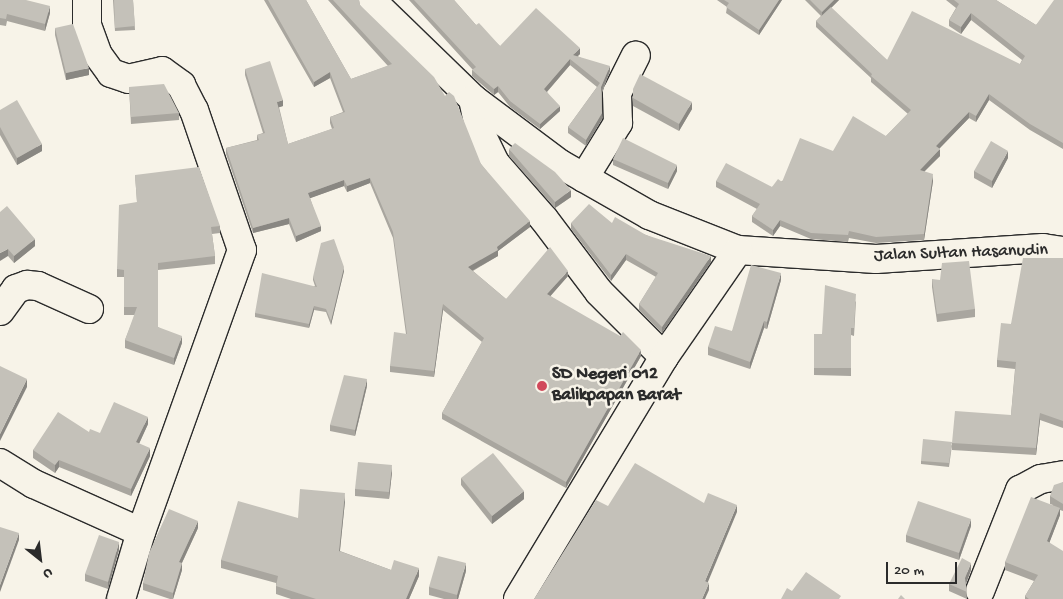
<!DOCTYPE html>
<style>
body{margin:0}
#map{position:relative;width:1063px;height:599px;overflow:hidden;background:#f7f3e8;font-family:"Gochi Hand",sans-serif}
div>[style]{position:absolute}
.roads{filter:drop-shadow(1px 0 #2b2b2b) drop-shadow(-1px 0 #2b2b2b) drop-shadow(0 1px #2b2b2b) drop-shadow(0 -1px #2b2b2b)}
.minor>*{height:28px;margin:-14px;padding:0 14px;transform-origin:14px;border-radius:14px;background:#f7f3e8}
.wall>*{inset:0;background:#a9a69f}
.shaded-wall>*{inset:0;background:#898782}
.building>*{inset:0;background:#c4c1b9}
.dots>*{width:14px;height:14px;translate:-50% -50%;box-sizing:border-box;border:2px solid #f7f3e8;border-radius:50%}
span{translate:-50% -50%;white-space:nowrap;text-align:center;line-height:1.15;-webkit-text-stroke:5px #f7f3e8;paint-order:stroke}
.street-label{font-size:18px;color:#2b2b2b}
.poi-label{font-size:18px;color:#2b2b2b;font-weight:700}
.left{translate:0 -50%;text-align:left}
.north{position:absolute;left:15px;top:534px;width:50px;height:50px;-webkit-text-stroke:4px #f7f3e8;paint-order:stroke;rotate:151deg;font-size:14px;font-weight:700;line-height:20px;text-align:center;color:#2b2b2b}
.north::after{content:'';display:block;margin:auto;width:18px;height:22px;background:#2b2b2b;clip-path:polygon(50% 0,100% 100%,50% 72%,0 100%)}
.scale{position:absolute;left:886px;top:562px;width:71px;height:22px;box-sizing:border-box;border:2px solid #2b2b2b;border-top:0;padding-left:6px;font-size:15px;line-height:18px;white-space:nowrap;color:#2b2b2b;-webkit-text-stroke:4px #f7f3e8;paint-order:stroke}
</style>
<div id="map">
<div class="roads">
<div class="minor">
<div style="left:87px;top:0;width:25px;rotate:90deg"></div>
<div style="left:87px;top:25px;width:32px;rotate:70deg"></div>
<div style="left:98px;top:55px;width:22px;rotate:54deg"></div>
<div style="left:111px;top:73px;width:18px;rotate:19deg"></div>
<div style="left:128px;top:79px;width:35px;rotate:-13deg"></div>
<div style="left:162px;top:71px;width:24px;rotate:36deg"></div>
<div style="left:181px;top:85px;width:28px;rotate:63deg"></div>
<div style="left:194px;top:110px;width:148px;rotate:71.1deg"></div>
<div style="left:242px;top:250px;width:300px;rotate:109.7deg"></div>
<div style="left:141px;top:532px;width:70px;rotate:106.6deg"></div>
<div style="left:371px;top:0;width:142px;rotate:44.1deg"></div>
<div style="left:473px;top:99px;width:109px;rotate:36.8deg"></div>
<div style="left:560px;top:164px;width:103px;rotate:29.8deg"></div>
<div style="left:649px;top:215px;width:96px;rotate:21.5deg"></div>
<div style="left:738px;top:250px;width:138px;rotate:3.7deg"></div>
<div style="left:876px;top:259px;width:167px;rotate:-3.8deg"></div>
<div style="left:1043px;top:248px;width:20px;rotate:9deg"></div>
<div style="left:473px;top:99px;width:34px;rotate:78deg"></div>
<div style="left:480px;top:132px;width:34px;rotate:64deg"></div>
<div style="left:495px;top:163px;width:74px;rotate:48.8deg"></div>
<div style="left:544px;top:219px;width:91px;rotate:53deg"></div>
<div style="left:599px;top:292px;width:92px;rotate:45deg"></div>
<div style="left:584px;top:178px;width:65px;rotate:-58.3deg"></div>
<div style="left:618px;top:123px;width:30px;rotate:-92deg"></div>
<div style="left:617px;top:93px;width:42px;rotate:-63.4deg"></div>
<div style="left:0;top:311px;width:27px;rotate:-54deg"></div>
<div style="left:16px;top:289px;width:12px;rotate:-20deg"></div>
<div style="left:27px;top:285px;width:11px;rotate:5deg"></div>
<div style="left:38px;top:286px;width:56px;rotate:24.3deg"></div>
<div style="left:0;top:463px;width:40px;rotate:32deg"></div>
<div style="left:34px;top:484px;width:117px;rotate:24.2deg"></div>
<div style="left:980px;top:591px;width:109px;rotate:-68.4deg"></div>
<div style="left:1020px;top:490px;width:24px;rotate:-28deg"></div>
<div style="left:1041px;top:479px;width:22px;rotate:-10deg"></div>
<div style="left:518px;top:599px;width:283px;rotate:-58.9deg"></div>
<div style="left:664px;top:357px;width:130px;rotate:-55.3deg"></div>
</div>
</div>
<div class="wall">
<div style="clip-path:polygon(0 0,50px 13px,45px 31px,7px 21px,6px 26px,0 25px)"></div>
<div style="clip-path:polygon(113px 0,133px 0,135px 30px,115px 31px)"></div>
<div style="clip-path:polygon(264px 0,306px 0,351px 79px,388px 66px,328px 0,359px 0,360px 5px,481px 164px,530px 227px,498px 251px,498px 256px,473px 271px,506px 299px,568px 276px,550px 296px,641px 356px,566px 488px,442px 419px,442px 413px,482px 342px,443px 310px,434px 377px,390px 372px,390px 366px,406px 334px,393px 238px,370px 183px,347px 192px,344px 186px,310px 198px,321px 231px,296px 242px,289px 224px,253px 233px,226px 154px,226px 148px,257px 140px,257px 135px,263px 133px,245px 75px,245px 69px,283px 106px,279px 107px,288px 144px,332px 129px,330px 123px,330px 117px,343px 112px,330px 78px,314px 87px)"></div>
<div style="clip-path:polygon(409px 0,454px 0,476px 25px,500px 46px,580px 54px,577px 56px,610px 71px,602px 93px,602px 119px,586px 146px,568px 133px,568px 127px,597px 87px,570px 65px,547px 92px,560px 111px,540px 129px,510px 107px,498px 92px,494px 95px,472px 76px,472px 70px,473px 70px)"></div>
<div style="clip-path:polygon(717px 0,782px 0,759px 35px,726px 13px,727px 7px)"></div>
<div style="clip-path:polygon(805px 0,839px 0,831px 8px,887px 60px,1020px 64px,1022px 60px,971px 20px,961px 34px,949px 26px,949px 20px,956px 8px,946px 0,996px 0,1036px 25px,1063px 0,1063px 149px,1030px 130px,989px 100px,976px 122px,969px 118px,939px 149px,940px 156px,924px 171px,933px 181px,924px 240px,876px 243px,849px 238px,848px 242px,811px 239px,780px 226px,773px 236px,752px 222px,752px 216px,757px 209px,716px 187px,716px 181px,772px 187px,833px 151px,886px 136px,908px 114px,871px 82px,871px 78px,816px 27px,816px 21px,821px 16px)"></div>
<div style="clip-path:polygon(55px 28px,89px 75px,66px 80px,55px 35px)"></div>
<div style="clip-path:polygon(129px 87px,179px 113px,179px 120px,131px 124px)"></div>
<div style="clip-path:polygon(633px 89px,692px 109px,679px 131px,633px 106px)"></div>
<div style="clip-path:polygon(0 110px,42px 151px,17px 165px,0 135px)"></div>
<div style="clip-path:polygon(509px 149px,571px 197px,555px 208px,509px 156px)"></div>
<div style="clip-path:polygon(1008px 158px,992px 188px,974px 178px,974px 171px)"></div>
<div style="clip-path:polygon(613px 159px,677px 171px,668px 189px,613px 165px)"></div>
<div style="clip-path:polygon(135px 175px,220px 226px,220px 233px,212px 234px,215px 256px,215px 264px,158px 270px,158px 327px,182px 343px,174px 365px,125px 348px,125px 340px,135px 315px,124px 315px,124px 277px,117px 277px,117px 269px,137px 202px)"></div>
<div style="clip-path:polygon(0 212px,35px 246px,14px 263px,8px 256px)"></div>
<div style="clip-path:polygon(571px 223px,612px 223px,646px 235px,711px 262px,662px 333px,639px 310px,639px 304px,656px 277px,626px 260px,611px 281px,571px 229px)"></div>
<div style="clip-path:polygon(1063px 258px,1063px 428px,1040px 420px,1036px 455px,952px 450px,952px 443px,1011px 415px,1015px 369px,997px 367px,997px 360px,1011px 324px)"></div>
<div style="clip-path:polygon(344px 271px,331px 325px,326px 312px,314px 310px,309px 328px,255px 317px,255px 313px,315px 286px,313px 280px,313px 277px)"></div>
<div style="clip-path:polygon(932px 279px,975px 309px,975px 317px,937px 322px,932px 287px)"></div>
<div style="clip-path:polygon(781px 280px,767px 329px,764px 328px,750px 369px,708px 355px,708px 347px,732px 331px)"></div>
<div style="clip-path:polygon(856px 301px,854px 336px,851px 335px,851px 376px,814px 375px,814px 334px,822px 334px)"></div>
<div style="clip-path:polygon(367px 386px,355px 436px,330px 431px,330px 425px)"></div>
<div style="clip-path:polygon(148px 424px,139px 444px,150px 456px,131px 496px,59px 467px,55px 473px,33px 458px,33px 450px,100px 433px)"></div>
<div style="clip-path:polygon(952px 445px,949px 467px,921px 464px,921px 461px)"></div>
<div style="clip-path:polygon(392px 472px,389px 499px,355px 496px,355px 489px)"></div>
<div style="clip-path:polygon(461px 478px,524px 499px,492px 524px,461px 485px)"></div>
<div style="clip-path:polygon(1063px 482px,1063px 511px,1060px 510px,1060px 515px,1049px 543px,1063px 599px,1025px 599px,1025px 596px,1034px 581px,1005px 570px,1005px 562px,1053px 505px,1050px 504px,1050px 496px)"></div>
<div style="clip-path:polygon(345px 501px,340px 551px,391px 570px,419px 576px,409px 599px,291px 599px,276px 594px,276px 583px,221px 568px,221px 560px,298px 518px)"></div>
<div style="clip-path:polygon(971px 526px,959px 560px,906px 542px,906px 535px)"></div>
<div style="clip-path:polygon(198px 528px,182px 563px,182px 570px,173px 599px,170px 599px,143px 590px,143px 583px)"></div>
<div style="clip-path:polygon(119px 550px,108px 589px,85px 581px,85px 574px)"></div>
<div style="clip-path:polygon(971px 570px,966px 584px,967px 599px,949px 591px,949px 584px)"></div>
<div style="clip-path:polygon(466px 571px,458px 599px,444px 599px,429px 595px,429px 587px)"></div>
</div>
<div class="shaded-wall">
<div style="clip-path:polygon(779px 0,782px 0,759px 35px,759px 30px)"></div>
<div style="clip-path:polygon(834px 0,839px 0,822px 17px,822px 12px)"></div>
<div style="clip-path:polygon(50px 6px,50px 13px,45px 31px,45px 24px)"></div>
<div style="clip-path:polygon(971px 13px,971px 20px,961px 34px,961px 27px)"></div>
<div style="clip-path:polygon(580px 48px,580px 54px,573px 61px,573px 55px)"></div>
<div style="clip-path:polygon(570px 59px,570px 65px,544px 95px,544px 89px)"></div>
<div style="clip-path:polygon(610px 66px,610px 71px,601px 93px,601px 87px)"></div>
<div style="clip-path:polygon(89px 68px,89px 75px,66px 80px,66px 73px)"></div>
<div style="clip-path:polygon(330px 72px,330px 78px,314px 87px,314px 82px)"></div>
<div style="clip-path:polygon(498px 86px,498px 92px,494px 95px,494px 89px)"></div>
<div style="clip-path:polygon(989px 94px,989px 100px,976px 122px,976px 116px)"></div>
<div style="clip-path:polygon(283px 100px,283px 106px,277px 108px,277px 102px)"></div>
<div style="clip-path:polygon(692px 102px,692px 109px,679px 131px,679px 124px)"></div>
<div style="clip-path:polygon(560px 106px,560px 111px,540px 129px,540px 124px)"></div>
<div style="clip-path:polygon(969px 112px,969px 118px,936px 152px,936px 146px)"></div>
<div style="clip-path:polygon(602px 113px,602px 119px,586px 146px,586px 140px)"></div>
<div style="clip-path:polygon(42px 144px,42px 151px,17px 165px,17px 158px)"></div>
<div style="clip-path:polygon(940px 149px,940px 156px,920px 176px,920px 170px)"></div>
<div style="clip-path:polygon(1008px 151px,1008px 158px,992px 188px,992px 181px)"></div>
<div style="clip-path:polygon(677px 165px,677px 171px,668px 189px,668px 183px)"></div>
<div style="clip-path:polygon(933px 174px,933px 181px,924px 240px,924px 234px)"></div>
<div style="clip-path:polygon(370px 178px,370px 183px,347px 192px,347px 186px)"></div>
<div style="clip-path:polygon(344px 180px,344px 186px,308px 199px,308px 193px)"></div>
<div style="clip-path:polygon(571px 190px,571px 197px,555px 208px,555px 202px)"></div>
<div style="clip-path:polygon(289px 218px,289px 224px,253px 233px,253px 228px)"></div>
<div style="clip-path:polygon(780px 220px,780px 226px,773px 236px,773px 230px)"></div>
<div style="clip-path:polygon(530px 221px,530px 227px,498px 251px,498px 256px,468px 273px,468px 267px)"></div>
<div style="clip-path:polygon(321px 226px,321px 231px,296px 242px,296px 236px)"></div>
<div style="clip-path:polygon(35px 239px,35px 246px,14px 263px,14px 256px)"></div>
<div style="clip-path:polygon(8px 249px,8px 256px,0 261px,0 253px)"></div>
<div style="clip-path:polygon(626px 254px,626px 260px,611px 281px,611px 275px)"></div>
<div style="clip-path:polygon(711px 256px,711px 262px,662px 333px,662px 327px)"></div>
<div style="clip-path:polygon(344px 267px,344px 271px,331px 325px,331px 321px)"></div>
<div style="clip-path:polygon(568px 271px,568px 276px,547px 300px,547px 294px)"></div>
<div style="clip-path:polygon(781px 273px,781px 280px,767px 329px,767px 322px)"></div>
<div style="clip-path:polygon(443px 304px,443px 310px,434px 377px,434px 371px)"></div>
<div style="clip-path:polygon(314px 306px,314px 310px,309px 328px,309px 324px)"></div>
<div style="clip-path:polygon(764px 321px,764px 328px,750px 369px,750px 362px)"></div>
<div style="clip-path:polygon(182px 336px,182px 343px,174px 365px,174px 358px)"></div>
<div style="clip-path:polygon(641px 350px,641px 356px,566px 488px,566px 482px)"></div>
<div style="clip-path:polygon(27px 379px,27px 387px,0 441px,0 434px)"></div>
<div style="clip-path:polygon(367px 379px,367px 386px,355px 436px,355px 430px)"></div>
<div style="clip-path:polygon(1040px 413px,1040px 420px,1036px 455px,1036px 448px)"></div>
<div style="clip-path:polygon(148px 417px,148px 424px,136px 450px,136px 442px)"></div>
<div style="clip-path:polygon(150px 448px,150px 456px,131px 496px,131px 489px)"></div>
<div style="clip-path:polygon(59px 460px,59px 467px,55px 473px,55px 465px)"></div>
<div style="clip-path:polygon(392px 465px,392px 472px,389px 499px,389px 492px)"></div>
<div style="clip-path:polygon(524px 491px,524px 499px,492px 524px,492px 516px)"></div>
<div style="clip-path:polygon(345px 493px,345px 501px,339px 559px,339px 551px)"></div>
<div style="clip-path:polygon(737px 505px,737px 512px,705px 589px,705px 581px)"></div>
<div style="clip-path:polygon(1060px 508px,1060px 515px,1047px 549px,1047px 541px)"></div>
<div style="clip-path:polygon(971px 519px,971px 526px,959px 560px,959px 553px)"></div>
<div style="clip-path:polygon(198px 521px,198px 528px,179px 569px,179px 562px)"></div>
<div style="clip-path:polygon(19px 533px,19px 540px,0 592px,0 585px)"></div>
<div style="clip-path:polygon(119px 542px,119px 550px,108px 589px,108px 582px)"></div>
<div style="clip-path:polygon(182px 563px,182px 570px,173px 599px,173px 593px)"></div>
<div style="clip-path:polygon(466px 563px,466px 571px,458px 599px,457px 599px,457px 595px)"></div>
<div style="clip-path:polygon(971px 563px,971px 570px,965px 586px,965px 578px)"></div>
<div style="clip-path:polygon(419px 568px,419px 576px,409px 599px,406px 599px)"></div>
<div style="clip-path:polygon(709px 583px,709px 590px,705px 599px,702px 599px)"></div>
</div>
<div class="building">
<div style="clip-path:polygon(0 0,26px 0,50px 6px,45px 24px,7px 14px,6px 19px,0 18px)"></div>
<div style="clip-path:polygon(114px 0,133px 0,135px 26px,115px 28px)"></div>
<div style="clip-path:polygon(268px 0,306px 0,351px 79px,392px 64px,333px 0,359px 0,360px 5px,434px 77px,445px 96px,449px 92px,454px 96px,481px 164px,530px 221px,497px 247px,498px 250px,468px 267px,506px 299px,550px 247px,568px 271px,547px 294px,620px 336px,623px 332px,641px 350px,566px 482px,442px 413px,484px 338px,443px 304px,434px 371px,390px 366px,394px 332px,407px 334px,393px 232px,370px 178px,347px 186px,344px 180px,308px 193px,321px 226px,296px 236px,289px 218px,253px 228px,226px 148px,259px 140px,257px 135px,265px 133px,245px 69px,270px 61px,283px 100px,277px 102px,288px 144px,334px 128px,330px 117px,345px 112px,330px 72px,314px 82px)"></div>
<div style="clip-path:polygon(414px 0,454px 0,476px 25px,479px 23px,500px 46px,536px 8px,580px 48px,573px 55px,610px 66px,601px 87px,602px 113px,586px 140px,568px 127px,600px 83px,570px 59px,544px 89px,560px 106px,540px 124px,510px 101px,498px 86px,494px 89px,472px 70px,476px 67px)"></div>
<div style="clip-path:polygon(724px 0,779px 0,759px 30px,726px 7px,729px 3px)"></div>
<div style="clip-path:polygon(810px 0,834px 0,822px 12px)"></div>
<div style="clip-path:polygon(954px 0,996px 0,1036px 25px,1054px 0,1063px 0,1063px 143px,1030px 124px,989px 94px,976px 116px,969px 112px,936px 146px,940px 149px,920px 170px,933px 174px,924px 234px,876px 237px,849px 231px,848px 235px,811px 233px,780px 220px,773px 230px,752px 216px,760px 204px,716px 181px,726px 163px,772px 187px,778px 179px,782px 182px,800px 138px,833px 151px,853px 116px,886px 136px,911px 110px,871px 76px,872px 74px,816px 21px,831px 7px,887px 60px,912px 11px,1020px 64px,1025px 56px,971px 13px,961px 27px,949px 20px,959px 4px)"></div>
<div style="clip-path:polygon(73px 24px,89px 68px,66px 73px,55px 28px)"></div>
<div style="clip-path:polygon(640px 74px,692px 102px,679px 124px,633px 98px,633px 89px)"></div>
<div style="clip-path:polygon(164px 84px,179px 113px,131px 117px,129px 87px)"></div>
<div style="clip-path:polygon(17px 100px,42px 144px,17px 158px,0 127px,0 110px)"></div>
<div style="clip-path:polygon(623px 138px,677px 165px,668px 183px,613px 159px)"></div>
<div style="clip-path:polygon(991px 141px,1008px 151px,992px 181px,974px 171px)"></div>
<div style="clip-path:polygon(515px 143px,555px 172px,571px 190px,555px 202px,509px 149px)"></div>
<div style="clip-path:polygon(199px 167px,220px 226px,211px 227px,215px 256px,158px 263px,158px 327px,182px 336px,174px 358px,125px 340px,137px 307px,124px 307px,124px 270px,117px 269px,119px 205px,137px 202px,135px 175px)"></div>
<div style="clip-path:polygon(589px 204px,612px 223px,615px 217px,646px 235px,711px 256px,662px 327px,639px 304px,658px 273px,626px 254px,611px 275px,571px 223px)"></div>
<div style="clip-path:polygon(7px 206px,35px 239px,14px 256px,8px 249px,0 253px,0 212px)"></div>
<div style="clip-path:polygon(334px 239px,344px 267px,331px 321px,326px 309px,314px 306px,309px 324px,255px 313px,262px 273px,317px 287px,313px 277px,321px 243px)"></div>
<div style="clip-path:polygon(1023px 258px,1063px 258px,1063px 421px,1040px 413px,1036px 448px,952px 443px,955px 411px,1011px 415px,1016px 362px,997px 360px,1001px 323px,1011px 324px)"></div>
<div style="clip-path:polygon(969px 261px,975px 309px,937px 314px,932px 279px,940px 280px,942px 263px)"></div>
<div style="clip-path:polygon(751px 265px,781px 273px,767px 322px,764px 321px,750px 362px,708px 347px,715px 326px,732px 331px)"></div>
<div style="clip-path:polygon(825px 285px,856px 294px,854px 328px,851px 328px,851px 368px,814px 368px,814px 334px,822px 334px)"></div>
<div style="clip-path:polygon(0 366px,27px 379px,0 434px)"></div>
<div style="clip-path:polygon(344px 375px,367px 379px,355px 430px,330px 425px)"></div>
<div style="clip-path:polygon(114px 402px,148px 417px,136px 442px,150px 448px,131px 489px,59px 460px,55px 465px,33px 450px,58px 412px,89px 432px,90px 429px,100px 433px)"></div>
<div style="clip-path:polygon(923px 439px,952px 442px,949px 463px,921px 461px)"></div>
<div style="clip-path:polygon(493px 453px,524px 491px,492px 516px,461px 478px)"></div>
<div style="clip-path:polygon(358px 462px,392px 465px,389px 492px,355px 489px)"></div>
<div style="clip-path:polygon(635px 463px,704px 503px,708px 493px,737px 505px,705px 581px,709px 583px,702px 599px,534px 599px,596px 500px,608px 506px)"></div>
<div style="clip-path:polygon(1063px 482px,1063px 504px,1050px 496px,1054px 485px)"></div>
<div style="clip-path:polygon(300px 489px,345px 493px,339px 551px,391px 570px,394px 560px,419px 568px,406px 599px,316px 599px,276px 586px,278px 576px,221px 560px,238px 501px,298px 518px)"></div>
<div style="clip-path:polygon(1031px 497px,1060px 508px,1047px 541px,1063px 551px,1063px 599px,1029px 599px,1025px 596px,1038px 575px,1005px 562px)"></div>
<div style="clip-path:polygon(918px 501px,971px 519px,959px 553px,906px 535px)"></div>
<div style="clip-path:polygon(169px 509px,198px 521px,179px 562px,182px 563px,173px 593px,143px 583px,149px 553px)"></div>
<div style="clip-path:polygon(0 527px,19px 533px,0 585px)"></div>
<div style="clip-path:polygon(99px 535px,119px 542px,108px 582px,85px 574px)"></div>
<div style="clip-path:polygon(438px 556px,466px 563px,457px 595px,429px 587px)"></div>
<div style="clip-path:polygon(962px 558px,971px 563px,965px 578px,967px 592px,949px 584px)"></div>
<div style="clip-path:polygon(806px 572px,841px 596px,839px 599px,781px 599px,787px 588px,792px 591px)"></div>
<div style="clip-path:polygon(901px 595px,905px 599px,898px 599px)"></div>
</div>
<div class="dots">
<div style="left:542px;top:386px;background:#d1495b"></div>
</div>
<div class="street-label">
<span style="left:961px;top:254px;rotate:-2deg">Jalan Sultan Hasanudin</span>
</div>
<div class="poi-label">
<span class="left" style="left:552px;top:386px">SD Negeri 012<br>Balikpapan Barat</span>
</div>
<div class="north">U</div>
<div class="scale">20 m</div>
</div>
